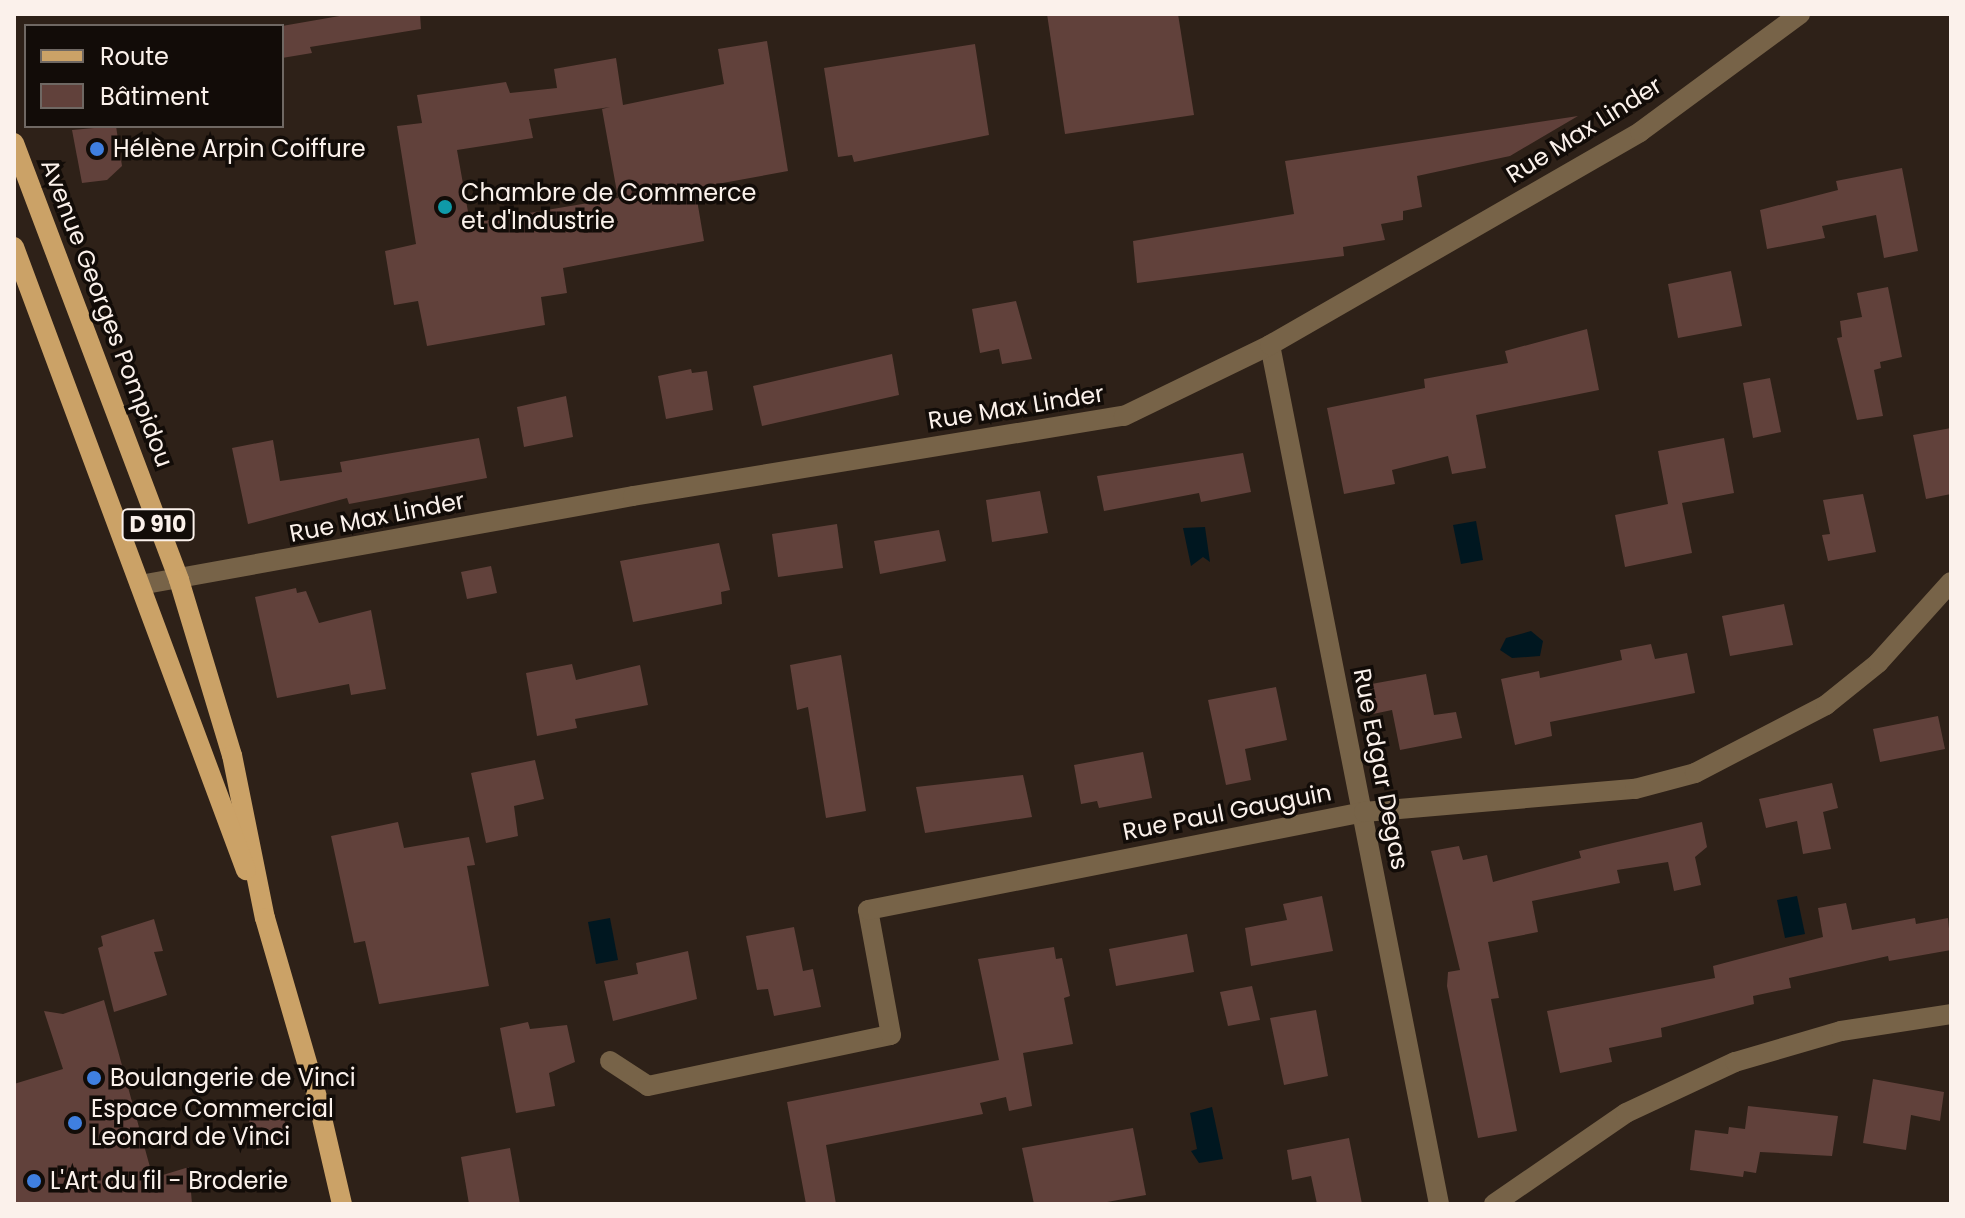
<!DOCTYPE html>
<meta charset="utf-8">
<style>
body{margin:0}
#map{position:relative;width:1965px;height:1218px;overflow:hidden;background:#2e2118;font-family:Poppins,sans-serif}
div>[style]{position:absolute}
.water>*{inset:0;background:#001720}
.building>*{inset:0;background:#61413b}
.minor>*{height:20px;margin:-10px;padding:0 10px;transform-origin:10px;border-radius:10px;background:#776348}
.major>*{height:20px;margin:-10px;padding:0 10px;transform-origin:10px;border-radius:10px;background:#cba267}
.dots>*{width:22px;height:22px;translate:-50% -50%;box-sizing:border-box;border:4px solid #120c08;border-radius:50%}
span{translate:-50% -50%;white-space:nowrap;text-align:center;line-height:1.15;-webkit-text-stroke:7px #120c08;paint-order:stroke}
.shield-label span{padding:2px 6px;background:#120c08;border:2px solid;border-radius:6px;-webkit-text-stroke-width:0}
.shield-label{font-size:22px;color:#fbf1eb;font-weight:700}
.street-label{font-size:24px;color:#fbf1eb}
.poi-label{font-size:24px;color:#fbf1eb}
.left{translate:0 -50%;text-align:left}
.frame{position:absolute;inset:0;border:16px solid #fbf1eb;pointer-events:none}
.legend{position:absolute;left:24px;top:24px;width:260px;height:104px;box-sizing:border-box;background:#120c08;border:2px solid #6f6863;margin:0;padding:10px 14px;list-style:none;font-size:24px;color:#fbf1eb}
.legend li{display:flex;align-items:center;gap:16px;height:40px}
.legend b{width:40px;border:2px solid #6f6863}
</style>
<div id="map">
<div class="water">
<div style="clip-path:polygon(1476px 521px,1483px 560px,1461px 564px,1453px 525px)"></div>
<div style="clip-path:polygon(1205px 527px,1210px 562px,1203px 557px,1191px 566px,1183px 528px)"></div>
<div style="clip-path:polygon(1531px 631px,1543px 641px,1540px 656px,1512px 658px,1500px 650px,1506px 638px)"></div>
<div style="clip-path:polygon(1797px 896px,1805px 934px,1785px 938px,1777px 900px)"></div>
<div style="clip-path:polygon(610px 918px,618px 960px,596px 964px,588px 922px)"></div>
<div style="clip-path:polygon(1212px 1107px,1223px 1159px,1199px 1163px,1191px 1151px,1197px 1149px,1190px 1113px)"></div>
</div>
<div class="building">
<div style="clip-path:polygon(351px 14px,420px 14px,421px 29px,310px 47px,312px 53px,282px 58px,282px 26px)"></div>
<div style="clip-path:polygon(1047px 14px,1178px 14px,1194px 115px,1065px 134px)"></div>
<div style="clip-path:polygon(evenodd,767px 41px,788px 171px,695px 188px,704px 241px,563px 268px,567px 293px,541px 297px,545px 325px,427px 346px,418px 301px,394px 305px,385px 251px,416px 244px,397px 126px,422px 123px,417px 95px,506px 82px,510px 93px,557px 88px,554px 69px,616px 58px,623px 105px,724px 84px,718px 49px,767px 41px,610px 107px,602px 109px,618px 198px,470px 223px,457px 150px,533px 138px,529px 119px,610px 107px)"></div>
<div style="clip-path:polygon(975px 44px,989px 135px,854px 162px,852px 155px,838px 157px,824px 68px)"></div>
<div style="clip-path:polygon(1578px 116px,1510px 156px,1417px 176px,1422px 207px,1403px 211px,1403px 220px,1381px 224px,1385px 240px,1343px 247px,1344px 256px,1137px 283px,1133px 241px,1294px 214px,1285px 161px)"></div>
<div style="clip-path:polygon(116px 126px,122px 166px,107px 180px,82px 183px,72px 130px)"></div>
<div style="clip-path:polygon(1902px 168px,1918px 251px,1884px 258px,1876px 215px,1822px 226px,1825px 238px,1767px 249px,1760px 210px,1838px 190px,1836px 181px)"></div>
<div style="clip-path:polygon(1731px 271px,1742px 326px,1678px 338px,1668px 284px)"></div>
<div style="clip-path:polygon(1888px 287px,1902px 357px,1880px 362px,1881px 368px,1874px 370px,1883px 416px,1857px 420px,1837px 338px,1842px 337px,1840px 321px,1862px 317px,1857px 293px)"></div>
<div style="clip-path:polygon(1016px 301px,1032px 359px,1002px 364px,999px 349px,980px 353px,972px 309px)"></div>
<div style="clip-path:polygon(1587px 329px,1599px 390px,1476px 415px,1486px 468px,1452px 474px,1448px 456px,1392px 470px,1395px 484px,1344px 494px,1327px 408px,1425px 388px,1424px 379px,1508px 363px,1505px 351px)"></div>
<div style="clip-path:polygon(892px 354px,899px 395px,762px 426px,753px 386px)"></div>
<div style="clip-path:polygon(691px 369px,692px 373px,707px 371px,713px 410px,666px 419px,658px 376px)"></div>
<div style="clip-path:polygon(1770px 378px,1781px 432px,1753px 438px,1743px 383px)"></div>
<div style="clip-path:polygon(566px 396px,573px 437px,524px 447px,517px 407px)"></div>
<div style="clip-path:polygon(1951px 428px,1951px 494px,1926px 499px,1913px 435px)"></div>
<div style="clip-path:polygon(479px 438px,487px 478px,349px 504px,347px 498px,248px 524px,232px 448px,273px 440px,280px 481px,342px 472px,340px 462px)"></div>
<div style="clip-path:polygon(1724px 438px,1734px 493px,1682px 503px,1692px 553px,1625px 567px,1615px 515px,1668px 504px,1658px 451px)"></div>
<div style="clip-path:polygon(1243px 453px,1251px 492px,1201px 502px,1199px 493px,1104px 511px,1097px 476px)"></div>
<div style="clip-path:polygon(1040px 491px,1048px 533px,992px 542px,986px 500px)"></div>
<div style="clip-path:polygon(1863px 494px,1876px 552px,1828px 561px,1822px 535px,1830px 534px,1823px 500px)"></div>
<div style="clip-path:polygon(837px 524px,843px 568px,778px 577px,772px 534px)"></div>
<div style="clip-path:polygon(939px 530px,946px 561px,880px 574px,874px 541px)"></div>
<div style="clip-path:polygon(719px 543px,730px 590px,721px 592px,722px 604px,633px 622px,620px 561px)"></div>
<div style="clip-path:polygon(491px 566px,497px 593px,467px 599px,461px 572px)"></div>
<div style="clip-path:polygon(296px 588px,297px 593px,306px 591px,319px 623px,371px 610px,386px 689px,351px 695px,349px 684px,277px 698px,255px 597px)"></div>
<div style="clip-path:polygon(1784px 604px,1793px 645px,1730px 656px,1722px 616px)"></div>
<div style="clip-path:polygon(1651px 644px,1655px 659px,1687px 653px,1695px 693px,1550px 722px,1552px 736px,1515px 745px,1501px 679px,1539px 671px,1540px 678px,1622px 660px,1620px 650px)"></div>
<div style="clip-path:polygon(841px 655px,866px 811px,826px 818px,808px 707px,797px 710px,790px 665px)"></div>
<div style="clip-path:polygon(572px 664px,576px 680px,640px 665px,648px 705px,575px 719px,577px 728px,537px 736px,526px 673px)"></div>
<div style="clip-path:polygon(1426px 674px,1434px 715px,1456px 712px,1462px 738px,1400px 750px,1392px 710px,1373px 714px,1366px 685px)"></div>
<div style="clip-path:polygon(1276px 687px,1287px 740px,1245px 749px,1251px 780px,1226px 785px,1208px 700px)"></div>
<div style="clip-path:polygon(1938px 716px,1945px 749px,1880px 762px,1873px 729px)"></div>
<div style="clip-path:polygon(1143px 752px,1152px 798px,1099px 808px,1097px 801px,1081px 804px,1074px 765px)"></div>
<div style="clip-path:polygon(535px 760px,544px 799px,514px 806px,518px 836px,486px 843px,471px 773px)"></div>
<div style="clip-path:polygon(1023px 775px,1032px 817px,925px 833px,916px 787px)"></div>
<div style="clip-path:polygon(1832px 783px,1838px 808px,1823px 812px,1831px 849px,1803px 854px,1797px 821px,1766px 828px,1759px 799px)"></div>
<div style="clip-path:polygon(398px 822px,404px 848px,469px 837px,475px 865px,467px 866px,489px 986px,379px 1004px,365px 941px,354px 943px,331px 836px)"></div>
<div style="clip-path:polygon(1702px 822px,1707px 847px,1695px 857px,1701px 885px,1674px 891px,1668px 862px,1617px 870px,1620px 883px,1532px 901px,1538px 932px,1488px 942px,1499px 998px,1491px 999px,1517px 1131px,1478px 1138px,1447px 986px,1448px 972px,1460px 970px,1431px 851px,1459px 846px,1463px 860px,1487px 855px,1493px 882px,1581px 858px,1579px 851px)"></div>
<div style="clip-path:polygon(1322px 896px,1333px 951px,1251px 966px,1245px 928px,1287px 920px,1283px 904px)"></div>
<div style="clip-path:polygon(1846px 903px,1852px 930px,1915px 918px,1916px 924px,1948px 918px,1951px 950px,1889px 961px,1888px 956px,1789px 978px,1791px 988px,1753px 996px,1754px 1004px,1661px 1028px,1662px 1037px,1609px 1048px,1612px 1062px,1560px 1073px,1547px 1011px,1715px 978px,1713px 966px,1823px 937px,1818px 908px)"></div>
<div style="clip-path:polygon(154px 919px,163px 951px,154px 952px,167px 995px,114px 1012px,98px 948px,103px 946px,101px 936px)"></div>
<div style="clip-path:polygon(794px 927px,803px 971px,813px 969px,821px 1007px,774px 1016px,768px 989px,757px 990px,746px 936px)"></div>
<div style="clip-path:polygon(1187px 934px,1194px 972px,1116px 986px,1109px 949px)"></div>
<div style="clip-path:polygon(1054px 947px,1056px 959px,1062px 958px,1070px 996px,1064px 998px,1073px 1044px,1023px 1053px,1032px 1106px,1009px 1111px,1006px 1097px,980px 1103px,983px 1114px,826px 1145px,836px 1204px,806px 1204px,787px 1102px,999px 1060px,978px 959px)"></div>
<div style="clip-path:polygon(688px 951px,697px 999px,613px 1021px,604px 981px,638px 974px,636px 963px)"></div>
<div style="clip-path:polygon(1252px 986px,1260px 1020px,1228px 1026px,1220px 992px)"></div>
<div style="clip-path:polygon(104px 1000px,153px 1178px,189px 1167px,192px 1204px,14px 1204px,14px 1084px,63px 1069px,44px 1011px,63px 1014px)"></div>
<div style="clip-path:polygon(1316px 1010px,1328px 1076px,1284px 1085px,1270px 1018px)"></div>
<div style="clip-path:polygon(528px 1022px,530px 1029px,567px 1025px,575px 1062px,549px 1073px,555px 1106px,516px 1113px,500px 1028px)"></div>
<div style="clip-path:polygon(1873px 1079px,1944px 1092px,1940px 1121px,1911px 1115px,1906px 1150px,1863px 1143px)"></div>
<div style="clip-path:polygon(1748px 1106px,1838px 1116px,1832px 1156px,1760px 1152px,1756px 1173px,1744px 1171px,1743px 1177px,1690px 1170px,1695px 1130px,1728px 1134px,1729px 1127px,1745px 1129px)"></div>
<div style="clip-path:polygon(281px 1108px,290px 1141px,257px 1150px,248px 1117px)"></div>
<div style="clip-path:polygon(1133px 1128px,1146px 1195px,1096px 1204px,1034px 1204px,1022px 1148px)"></div>
<div style="clip-path:polygon(1349px 1138px,1362px 1204px,1317px 1204px,1311px 1176px,1292px 1180px,1287px 1150px)"></div>
<div style="clip-path:polygon(510px 1148px,520px 1204px,469px 1204px,461px 1157px)"></div>
</div>
<div class="minor">
<div style="left:1270px;top:345px;width:875px;rotate:78.87deg"></div>
<div style="left:140px;top:585px;width:501px;rotate:-10.23deg"></div>
<div style="left:633px;top:496px;width:497px;rotate:-9.3deg"></div>
<div style="left:1124px;top:416px;width:162px;rotate:-25.9deg"></div>
<div style="left:1270px;top:345px;width:427px;rotate:-29.9deg"></div>
<div style="left:1640px;top:132px;width:199px;rotate:-36.4deg"></div>
<div style="left:610px;top:1061px;width:45px;rotate:33.3deg"></div>
<div style="left:648px;top:1086px;width:248px;rotate:-11.9deg"></div>
<div style="left:891px;top:1035px;width:127px;rotate:-100.4deg"></div>
<div style="left:868px;top:910px;width:506px;rotate:-11.18deg"></div>
<div style="left:1364px;top:812px;width:272px;rotate:-4.9deg"></div>
<div style="left:1635px;top:789px;width:62px;rotate:-14.9deg"></div>
<div style="left:1695px;top:773px;width:148px;rotate:-27.4deg"></div>
<div style="left:1826px;top:705px;width:67px;rotate:-38.9deg"></div>
<div style="left:1878px;top:663px;width:109px;rotate:-48deg"></div>
<div style="left:1494px;top:1204px;width:160px;rotate:-34.6deg"></div>
<div style="left:1626px;top:1113px;width:120px;rotate:-25.1deg"></div>
<div style="left:1735px;top:1062px;width:110px;rotate:-16.3deg"></div>
<div style="left:1841px;top:1031px;width:111px;rotate:-8.8deg"></div>
</div>
<div class="major">
<div style="left:14px;top:143px;width:467px;rotate:69.3deg"></div>
<div style="left:179px;top:580px;width:183px;rotate:73.2deg"></div>
<div style="left:232px;top:755px;width:166px;rotate:78.6deg"></div>
<div style="left:265px;top:918px;width:191px;rotate:73.8deg"></div>
<div style="left:318px;top:1101px;width:106px;rotate:76.9deg"></div>
<div style="left:14px;top:247px;width:665px;rotate:69.58deg"></div>
</div>
<div class="dots">
<div style="left:97px;top:149px;background:#3f7fe0"></div>
<div style="left:445px;top:207px;background:#0f9aa8"></div>
<div style="left:94px;top:1078px;background:#3f7fe0"></div>
<div style="left:75px;top:1123px;background:#3f7fe0"></div>
<div style="left:34px;top:1181px;background:#3f7fe0"></div>
</div>
<div class="shield-label">
<span style="left:158px;top:525px">D 910</span>
</div>
<div class="street-label">
<span style="left:1584px;top:130px;rotate:-32deg">Rue Max Linder</span>
<span style="left:107px;top:313px;rotate:69deg">Avenue Georges Pompidou</span>
<span style="left:1016px;top:407px;rotate:-9deg">Rue Max Linder</span>
<span style="left:377px;top:517px;rotate:-11deg">Rue Max Linder</span>
<span style="left:1381px;top:769px;rotate:79deg">Rue Edgar Degas</span>
<span style="left:1227px;top:812px;rotate:-11deg">Rue Paul Gauguin</span>
</div>
<div class="poi-label">
<span class="left" style="left:113px;top:149px">Hélène Arpin Coiffure</span>
<span class="left" style="left:461px;top:207px">Chambre de Commerce<br>et d'Industrie</span>
<span class="left" style="left:110px;top:1078px">Boulangerie de Vinci</span>
<span class="left" style="left:91px;top:1123px">Espace Commercial<br>Leonard de Vinci</span>
<span class="left" style="left:50px;top:1181px">L'Art du fil - Broderie</span>
</div>
<div class="frame"></div>
<ul class="legend">
<li><b style="height:10px;background:#cba267"></b>Route</li>
<li><b style="height:22px;background:#61413b"></b>Bâtiment</li>
</ul>
</div>
